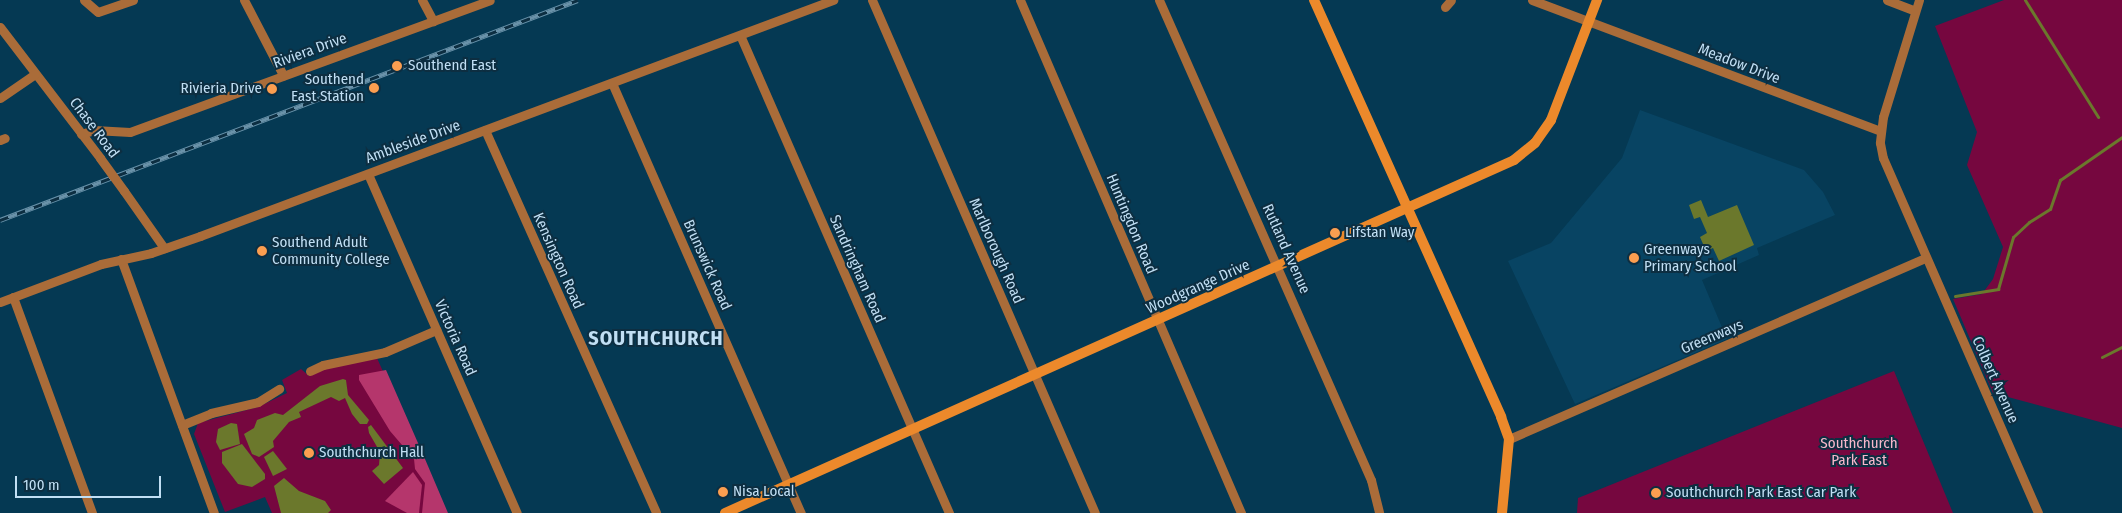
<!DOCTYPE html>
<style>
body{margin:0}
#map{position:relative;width:2122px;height:513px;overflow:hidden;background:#053953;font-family:"Fira Sans Condensed",sans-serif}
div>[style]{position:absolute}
.built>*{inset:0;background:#084463}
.green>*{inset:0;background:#76073f}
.forest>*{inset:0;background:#b5366c}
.water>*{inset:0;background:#6b782c}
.stream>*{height:3px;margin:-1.5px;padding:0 1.5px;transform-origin:1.5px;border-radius:1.5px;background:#6b782c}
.street>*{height:9px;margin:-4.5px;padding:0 4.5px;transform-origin:4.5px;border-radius:4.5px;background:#aa6c39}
.secondary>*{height:10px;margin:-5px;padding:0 5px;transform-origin:5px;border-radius:5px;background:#ec892b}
.rail>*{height:5px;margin-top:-2.5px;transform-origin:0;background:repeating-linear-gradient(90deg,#0d2e41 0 9px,#6a92a9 0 18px);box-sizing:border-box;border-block:1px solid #6a92a9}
.street-bridge>*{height:9px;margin:-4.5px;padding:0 4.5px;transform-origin:4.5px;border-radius:4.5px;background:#aa6c39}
.dots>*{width:14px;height:14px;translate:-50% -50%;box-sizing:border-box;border:2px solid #0d2e41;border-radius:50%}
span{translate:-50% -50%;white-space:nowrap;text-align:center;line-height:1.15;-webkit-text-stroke:4px #0d2e41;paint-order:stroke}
.street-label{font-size:15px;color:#c1dff4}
.poi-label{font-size:15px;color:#c1dff4}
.left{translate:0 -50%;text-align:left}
.right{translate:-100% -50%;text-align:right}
.park-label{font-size:15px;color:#f8b7cb}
.district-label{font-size:20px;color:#c1dff4;font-weight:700;letter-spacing:1px}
.scale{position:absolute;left:15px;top:476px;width:146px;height:22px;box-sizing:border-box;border:2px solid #c1dff4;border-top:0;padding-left:6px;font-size:15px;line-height:18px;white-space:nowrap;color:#c1dff4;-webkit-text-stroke:4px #0d2e41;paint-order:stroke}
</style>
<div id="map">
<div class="built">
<div style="clip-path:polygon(1640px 110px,1804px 170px,1823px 192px,1835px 215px,1757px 248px,1759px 255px,1702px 280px,1727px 339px,1575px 404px,1508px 261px,1551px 243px,1622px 158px)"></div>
</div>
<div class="green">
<div style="clip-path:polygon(2004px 0,2122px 0,2122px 428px,1993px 393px,1953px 299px,1982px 294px,1993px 279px,2003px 247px,1967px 165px,1977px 132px,1935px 26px)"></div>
<div style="clip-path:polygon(377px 358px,446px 513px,272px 513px,265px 497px,225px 512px,194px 434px,198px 423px,258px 407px,287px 393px,282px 380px,301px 369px,309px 376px,327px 367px)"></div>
<div style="clip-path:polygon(1894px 371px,1953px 513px,1577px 513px,1578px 498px)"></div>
</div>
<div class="forest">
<div style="clip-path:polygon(386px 370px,425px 459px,448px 513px,422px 513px,425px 483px,415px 469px,414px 459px,390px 431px,359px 380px,359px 375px)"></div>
<div style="clip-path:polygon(413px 472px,422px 485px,419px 513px,407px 513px,385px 501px)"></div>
</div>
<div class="water">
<div style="clip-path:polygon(1701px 200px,1708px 217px,1737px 205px,1754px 245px,1719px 261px,1713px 248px,1706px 251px,1700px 237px,1707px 233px,1700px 217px,1694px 219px,1689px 205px)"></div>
<div style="clip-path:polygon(343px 379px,346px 380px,348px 395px,369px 420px,367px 424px,360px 424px,352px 414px,345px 398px,339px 401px,331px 397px,299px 412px,301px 417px,289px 422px,273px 441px,274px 447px,259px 457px,252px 454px,244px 434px,254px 428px,257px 420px,275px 413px,283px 415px,320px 386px)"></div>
<div style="clip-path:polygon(231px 423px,237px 424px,240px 444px,220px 450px,216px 442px,218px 429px)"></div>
<div style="clip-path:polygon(371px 425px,403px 468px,384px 484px,372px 471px,379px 465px,380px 452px,369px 433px,368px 427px)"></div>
<div style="clip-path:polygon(242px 444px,265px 474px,265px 479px,252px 487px,238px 484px,222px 463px,222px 452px)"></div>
<div style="clip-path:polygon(273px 451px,287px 469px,273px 476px,264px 457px)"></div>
<div style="clip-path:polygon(284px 478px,299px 491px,325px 501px,331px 510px,328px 513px,281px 513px,274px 486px)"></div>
</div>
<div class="stream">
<div style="left:2025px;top:0;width:138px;rotate:58deg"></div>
<div style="left:1955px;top:296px;width:44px;rotate:-9.2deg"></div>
<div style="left:1998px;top:289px;width:54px;rotate:-73.9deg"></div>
<div style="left:2013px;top:237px;width:22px;rotate:-43deg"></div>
<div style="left:2029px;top:222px;width:25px;rotate:-32deg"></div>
<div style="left:2050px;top:209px;width:31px;rotate:-71deg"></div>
<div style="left:2060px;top:180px;width:75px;rotate:-34.7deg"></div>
<div style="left:2102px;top:357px;width:22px;rotate:-27deg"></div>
</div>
<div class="street">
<div style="left:84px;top:0;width:18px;rotate:41deg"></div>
<div style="left:98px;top:12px;width:37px;rotate:-19deg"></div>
<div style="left:244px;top:0;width:85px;rotate:62.5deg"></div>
<div style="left:422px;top:0;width:24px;rotate:62deg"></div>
<div style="left:872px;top:0;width:559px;rotate:66.51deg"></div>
<div style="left:1020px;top:0;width:559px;rotate:66.69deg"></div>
<div style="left:1159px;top:0;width:525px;rotate:66.17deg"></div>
<div style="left:1371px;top:480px;width:34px;rotate:76deg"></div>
<div style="left:1532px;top:0;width:372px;rotate:20.6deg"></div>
<div style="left:1887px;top:0;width:30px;rotate:21deg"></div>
<div style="left:1919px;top:0;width:122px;rotate:107.1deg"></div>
<div style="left:1883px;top:117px;width:26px;rotate:97deg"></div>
<div style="left:1880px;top:143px;width:15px;rotate:79deg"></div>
<div style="left:1883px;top:158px;width:387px;rotate:66.4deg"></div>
<div style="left:1445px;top:7px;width:9px;rotate:-49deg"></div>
<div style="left:0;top:27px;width:165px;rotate:52.6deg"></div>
<div style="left:740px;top:35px;width:522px;rotate:66.38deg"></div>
<div style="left:612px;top:83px;width:470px;rotate:66.3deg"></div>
<div style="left:0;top:98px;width:42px;rotate:-34.4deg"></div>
<div style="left:485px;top:130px;width:419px;rotate:65.9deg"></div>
<div style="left:81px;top:134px;width:14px;rotate:-17deg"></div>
<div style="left:94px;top:130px;width:36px;rotate:3deg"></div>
<div style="left:130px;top:132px;width:383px;rotate:-20.1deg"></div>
<div style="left:0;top:140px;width:5px;rotate:-22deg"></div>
<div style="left:368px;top:174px;width:370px;rotate:66.3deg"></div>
<div style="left:124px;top:191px;width:70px;rotate:54.9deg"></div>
<div style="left:121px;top:259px;width:270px;rotate:69.9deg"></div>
<div style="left:13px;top:297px;width:230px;rotate:69.9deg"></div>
<div style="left:0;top:302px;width:108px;rotate:-20.6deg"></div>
<div style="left:101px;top:264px;width:51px;rotate:-12.4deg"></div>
<div style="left:151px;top:253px;width:52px;rotate:-19.1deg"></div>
<div style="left:200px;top:236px;width:676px;rotate:-20.45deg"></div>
<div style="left:310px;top:371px;width:14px;rotate:-25deg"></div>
<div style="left:323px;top:365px;width:63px;rotate:-11.8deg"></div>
<div style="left:385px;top:352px;width:56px;rotate:-23.3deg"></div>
<div style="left:182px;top:425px;width:31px;rotate:-22deg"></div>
<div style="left:211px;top:413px;width:48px;rotate:-13.2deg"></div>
<div style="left:258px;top:402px;width:25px;rotate:-32deg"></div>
<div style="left:1509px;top:439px;width:454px;rotate:-23.5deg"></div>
</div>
<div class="secondary">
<div style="left:1314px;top:0;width:457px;rotate:65.8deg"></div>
<div style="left:1501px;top:417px;width:23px;rotate:70deg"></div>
<div style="left:1509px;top:439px;width:74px;rotate:95.4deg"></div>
<div style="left:725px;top:513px;width:864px;rotate:-24.1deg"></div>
<div style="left:1514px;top:160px;width:27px;rotate:-39deg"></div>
<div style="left:1535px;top:143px;width:28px;rotate:-55deg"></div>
<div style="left:1551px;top:120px;width:129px;rotate:-69deg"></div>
</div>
<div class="rail">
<div style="left:0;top:220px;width:618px;rotate:-20.84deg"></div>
</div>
<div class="street-bridge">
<div style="left:100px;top:158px;width:41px;rotate:54deg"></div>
</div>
<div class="dots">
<div style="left:397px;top:66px;background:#fb9e50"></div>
<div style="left:374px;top:88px;background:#fb9e50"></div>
<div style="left:272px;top:89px;background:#fb9e50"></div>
<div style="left:1335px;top:233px;background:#fb9e50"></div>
<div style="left:262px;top:251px;background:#fb9e50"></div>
<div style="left:1634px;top:258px;background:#fb9e50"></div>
<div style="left:309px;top:453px;background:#fb9e50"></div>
<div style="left:723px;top:492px;background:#fb9e50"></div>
<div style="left:1656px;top:493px;background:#fb9e50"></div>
</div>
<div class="street-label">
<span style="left:310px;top:51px;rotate:-20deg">Riviera Drive</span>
<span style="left:1739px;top:64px;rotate:21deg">Meadow Drive</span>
<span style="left:94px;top:128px;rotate:53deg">Chase Road</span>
<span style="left:413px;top:142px;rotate:-20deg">Ambleside Drive</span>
<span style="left:1131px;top:224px;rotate:67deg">Huntingdon Road</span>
<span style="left:1286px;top:249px;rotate:66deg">Rutland Avenue</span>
<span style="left:996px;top:251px;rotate:66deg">Marlborough Road</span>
<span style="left:558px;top:261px;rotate:66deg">Kensington Road</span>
<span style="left:707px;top:265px;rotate:66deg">Brunswick Road</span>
<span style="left:857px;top:269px;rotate:66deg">Sandringham Road</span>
<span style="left:1198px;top:287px;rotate:-24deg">Woodgrange Drive</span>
<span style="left:1712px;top:337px;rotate:-23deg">Greenways</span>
<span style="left:455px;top:338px;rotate:66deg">Victoria Road</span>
<span style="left:1995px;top:380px;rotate:66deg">Colbert Avenue</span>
</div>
<div class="poi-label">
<span class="left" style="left:408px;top:66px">Southend East</span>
<span class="right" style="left:364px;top:88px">Southend<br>East Station</span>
<span class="right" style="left:262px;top:89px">Rivieria Drive</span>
<span class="left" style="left:1345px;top:233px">Lifstan Way</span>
<span class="left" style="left:272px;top:251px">Southend Adult<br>Community College</span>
<span class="left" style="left:1644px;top:258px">Greenways<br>Primary School</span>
<span class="left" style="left:319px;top:453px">Southchurch Hall</span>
<span class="left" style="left:733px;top:492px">Nisa Local</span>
<span class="left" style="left:1666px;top:493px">Southchurch Park East Car Park</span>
</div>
<div class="park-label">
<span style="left:1859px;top:452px">Southchurch<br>Park East</span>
</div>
<div class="district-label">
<span style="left:656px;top:338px">SOUTHCHURCH</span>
</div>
<div class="scale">100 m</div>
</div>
